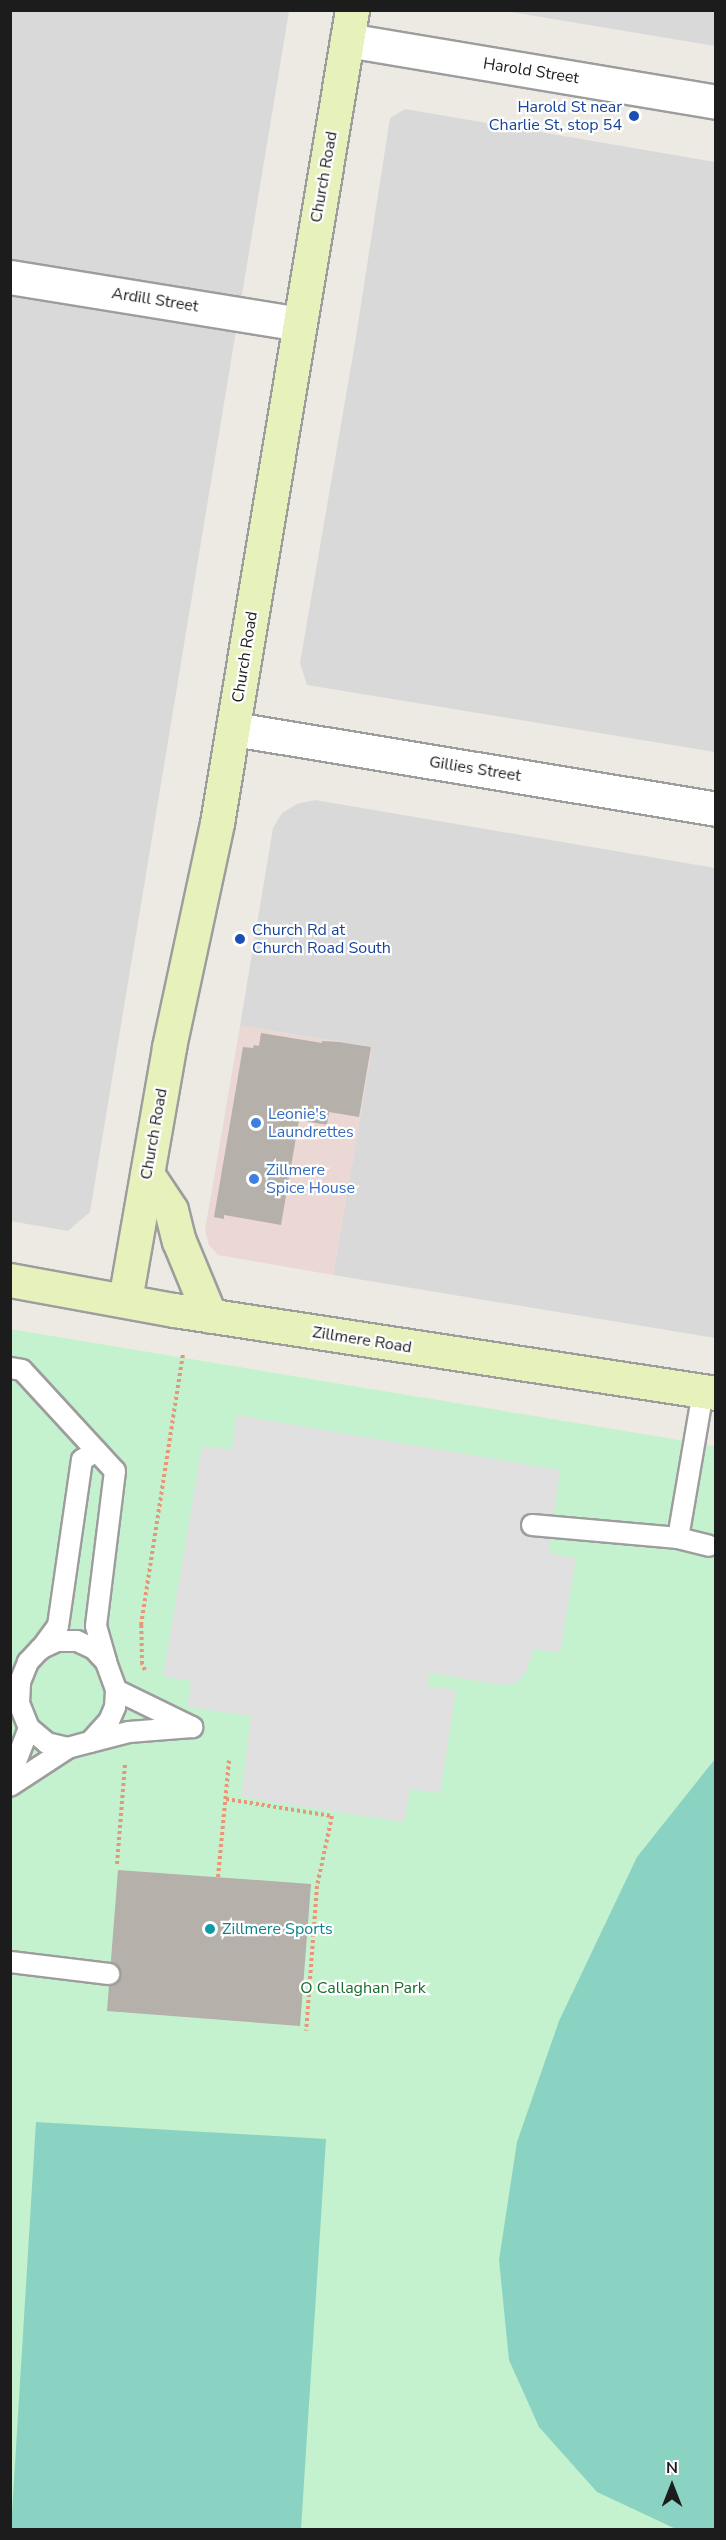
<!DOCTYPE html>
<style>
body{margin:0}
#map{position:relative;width:726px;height:2540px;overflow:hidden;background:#eceae3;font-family:"Nunito Sans",sans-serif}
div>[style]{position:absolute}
.residential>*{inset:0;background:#dad9d9}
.commercial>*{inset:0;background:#ebd8d4}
.park>*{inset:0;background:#c4f2cf}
.pitch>*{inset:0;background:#8ad2c2}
.parking>*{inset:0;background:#e0e0e0}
.building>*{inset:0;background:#b5b0a9}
.path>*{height:4px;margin-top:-2px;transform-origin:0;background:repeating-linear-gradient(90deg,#e89578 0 3px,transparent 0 6px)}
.roads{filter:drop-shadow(2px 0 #9d9d9d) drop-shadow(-2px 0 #9d9d9d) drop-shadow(0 2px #9d9d9d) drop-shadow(0 -2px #9d9d9d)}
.lane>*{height:20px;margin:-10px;padding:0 10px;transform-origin:10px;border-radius:10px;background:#fff}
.street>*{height:33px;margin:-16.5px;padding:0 16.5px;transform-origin:16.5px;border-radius:16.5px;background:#fff}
.secondary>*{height:33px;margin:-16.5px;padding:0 16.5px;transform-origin:16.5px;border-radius:16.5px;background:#e6f1bc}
.dots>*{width:16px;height:16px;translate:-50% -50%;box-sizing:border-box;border:3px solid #fff;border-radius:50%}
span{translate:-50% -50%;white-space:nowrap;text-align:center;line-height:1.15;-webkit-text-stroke:4.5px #fff;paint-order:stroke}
.street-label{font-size:16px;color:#1c1c1c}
.transit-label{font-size:16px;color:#164399}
.right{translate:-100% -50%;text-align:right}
.left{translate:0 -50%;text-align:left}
.shop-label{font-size:16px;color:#366cbe}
.culture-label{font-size:16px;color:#0d838f}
.park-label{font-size:16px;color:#186c2c}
.frame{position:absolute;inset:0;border:12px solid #1c1c1c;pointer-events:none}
.north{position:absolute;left:642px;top:2456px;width:60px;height:60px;-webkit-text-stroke:4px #fff;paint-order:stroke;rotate:0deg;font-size:16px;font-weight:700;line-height:24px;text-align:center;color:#1c1c1c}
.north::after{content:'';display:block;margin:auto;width:21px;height:27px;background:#1c1c1c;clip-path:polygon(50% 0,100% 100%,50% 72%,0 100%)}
</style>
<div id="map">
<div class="residential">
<div style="clip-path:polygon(10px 11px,289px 11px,90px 1212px,68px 1231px,10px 1221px)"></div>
<div style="clip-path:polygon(505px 11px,715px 11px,715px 46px)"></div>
<div style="clip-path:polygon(405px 109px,715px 162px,715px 752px,307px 685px,300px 663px,355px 343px,390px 118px)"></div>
<div style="clip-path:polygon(315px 800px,715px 868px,715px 1338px,333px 1275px,372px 1047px,240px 1026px,273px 828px,282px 813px,297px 804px)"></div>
</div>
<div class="commercial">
<div style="clip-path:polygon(240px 1026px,372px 1047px,333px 1275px,218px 1255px,209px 1245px,205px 1230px)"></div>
</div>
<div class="park">
<div style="clip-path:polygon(10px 1329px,715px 1446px,715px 2529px,11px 2529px)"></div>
</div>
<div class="pitch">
<div style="clip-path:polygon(715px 1759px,715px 2529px,676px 2529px,597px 2492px,539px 2427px,509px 2360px,499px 2260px,517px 2142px,559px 2021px,637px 1857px)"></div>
<div style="clip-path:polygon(36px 2122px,326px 2139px,301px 2529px,11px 2529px)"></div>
</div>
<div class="parking">
<div style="clip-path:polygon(236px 1415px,560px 1470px,549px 1553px,576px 1558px,560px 1653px,534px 1649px,526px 1672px,517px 1682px,503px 1685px,429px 1673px,428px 1686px,456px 1690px,440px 1793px,410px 1789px,404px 1822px,241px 1797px,251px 1716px,187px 1707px,191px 1681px,163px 1676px,202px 1446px,232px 1450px)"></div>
</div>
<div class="building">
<div style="clip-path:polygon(261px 1033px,322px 1043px,322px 1041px,339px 1042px,371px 1047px,359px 1117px,329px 1112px,327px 1125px,299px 1120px,281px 1225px,224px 1215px,224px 1219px,214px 1217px,243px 1047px,253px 1048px,254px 1045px,259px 1046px)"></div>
<div style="clip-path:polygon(118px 1870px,311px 1884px,300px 2026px,107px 2011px)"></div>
</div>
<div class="path">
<div style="left:145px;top:1670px;width:7px;rotate:-117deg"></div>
<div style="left:142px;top:1664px;width:39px;rotate:-91deg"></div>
<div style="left:141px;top:1625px;width:275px;rotate:-81.2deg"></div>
<div style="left:226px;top:1799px;width:107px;rotate:9.1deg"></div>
<div style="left:332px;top:1816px;width:72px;rotate:102.1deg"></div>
<div style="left:317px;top:1886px;width:145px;rotate:94.3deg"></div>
<div style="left:117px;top:1864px;width:100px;rotate:-85.4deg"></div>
<div style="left:218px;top:1877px;width:117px;rotate:-84.6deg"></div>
</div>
<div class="roads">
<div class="lane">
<div style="left:10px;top:1368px;width:12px;rotate:9deg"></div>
<div style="left:22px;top:1370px;width:137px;rotate:47.4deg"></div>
<div style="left:115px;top:1471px;width:156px;rotate:97deg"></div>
<div style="left:96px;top:1626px;width:37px;rotate:74deg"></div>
<div style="left:532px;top:1525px;width:147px;rotate:5.1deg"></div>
<div style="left:678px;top:1538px;width:32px;rotate:14deg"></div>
<div style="left:678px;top:1538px;width:149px;rotate:-80.3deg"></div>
<div style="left:57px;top:1641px;width:20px"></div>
<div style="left:77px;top:1641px;width:19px;rotate:25deg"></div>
<div style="left:94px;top:1649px;width:18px;rotate:47deg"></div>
<div style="left:106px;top:1662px;width:30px;rotate:70deg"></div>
<div style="left:116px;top:1690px;width:17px;rotate:93deg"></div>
<div style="left:115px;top:1707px;width:15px;rotate:113deg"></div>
<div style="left:109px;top:1721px;width:28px;rotate:132deg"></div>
<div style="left:90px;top:1742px;width:23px;rotate:165deg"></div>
<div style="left:68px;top:1748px;width:22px;rotate:-167deg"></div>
<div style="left:47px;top:1743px;width:23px;rotate:-140deg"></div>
<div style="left:29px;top:1728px;width:27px;rotate:-112deg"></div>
<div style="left:19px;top:1703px;width:21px;rotate:-87deg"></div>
<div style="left:20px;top:1682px;width:22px;rotate:-68deg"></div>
<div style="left:28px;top:1662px;width:18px;rotate:-47deg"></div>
<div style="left:40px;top:1649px;width:19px;rotate:-25deg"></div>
<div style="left:41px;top:1649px;width:29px;rotate:-54deg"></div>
<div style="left:58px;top:1626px;width:168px;rotate:-81.8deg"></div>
<div style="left:82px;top:1460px;width:17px;rotate:-33deg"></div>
<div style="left:116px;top:1690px;width:85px;rotate:26deg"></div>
<div style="left:90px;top:1742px;width:40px;rotate:-14.4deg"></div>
<div style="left:129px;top:1732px;width:63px;rotate:-4.5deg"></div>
<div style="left:10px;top:1777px;width:53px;rotate:-68.8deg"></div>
<div style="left:10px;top:1786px;width:69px;rotate:-33.2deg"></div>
<div style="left:10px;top:1962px;width:100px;rotate:6.9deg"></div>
</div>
<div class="street">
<div style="left:347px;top:40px;width:374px;rotate:9.5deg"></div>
<div style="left:10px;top:277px;width:293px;rotate:9.2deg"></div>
<div style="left:234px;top:729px;width:489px;rotate:9.4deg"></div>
</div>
<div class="secondary">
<div style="left:147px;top:1174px;width:43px;rotate:56.3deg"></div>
<div style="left:171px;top:1210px;width:32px;rotate:76deg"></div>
<div style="left:179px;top:1241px;width:81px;rotate:67.5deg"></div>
<div style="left:10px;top:1280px;width:167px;rotate:10.4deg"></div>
<div style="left:174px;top:1310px;width:548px;rotate:8.71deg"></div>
<div style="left:125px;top:1300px;width:257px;rotate:-80.1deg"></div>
<div style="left:169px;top:1047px;width:229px;rotate:-77.9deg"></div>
<div style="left:217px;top:823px;width:824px;rotate:-80.57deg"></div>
</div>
</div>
<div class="dots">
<div style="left:634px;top:116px;background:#1a4fb4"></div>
<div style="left:240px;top:939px;background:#1a4fb4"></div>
<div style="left:256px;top:1123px;background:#3f7fe0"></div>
<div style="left:254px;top:1179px;background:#3f7fe0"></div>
<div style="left:210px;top:1929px;background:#0f9aa8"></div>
</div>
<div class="street-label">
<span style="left:531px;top:71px;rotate:9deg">Harold Street</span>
<span style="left:324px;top:177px;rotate:-80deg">Church Road</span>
<span style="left:155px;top:300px;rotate:9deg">Ardill Street</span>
<span style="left:245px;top:657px;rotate:-81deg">Church Road</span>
<span style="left:475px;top:769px;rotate:9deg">Gillies Street</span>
<span style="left:154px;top:1134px;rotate:-80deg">Church Road</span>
<span style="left:362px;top:1340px;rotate:9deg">Zillmere Road</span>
</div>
<div class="transit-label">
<span class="right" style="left:622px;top:116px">Harold St near<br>Charlie St, stop 54</span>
<span class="left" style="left:252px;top:939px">Church Rd at<br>Church Road South</span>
</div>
<div class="shop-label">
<span class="left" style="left:268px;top:1123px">Leonie's<br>Laundrettes</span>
<span class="left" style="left:266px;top:1179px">Zillmere<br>Spice House</span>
</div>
<div class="culture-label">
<span class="left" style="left:222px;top:1929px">Zillmere Sports</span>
</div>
<div class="park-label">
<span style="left:363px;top:1988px">O Callaghan Park</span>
</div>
<div class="frame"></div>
<div class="north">N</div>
</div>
